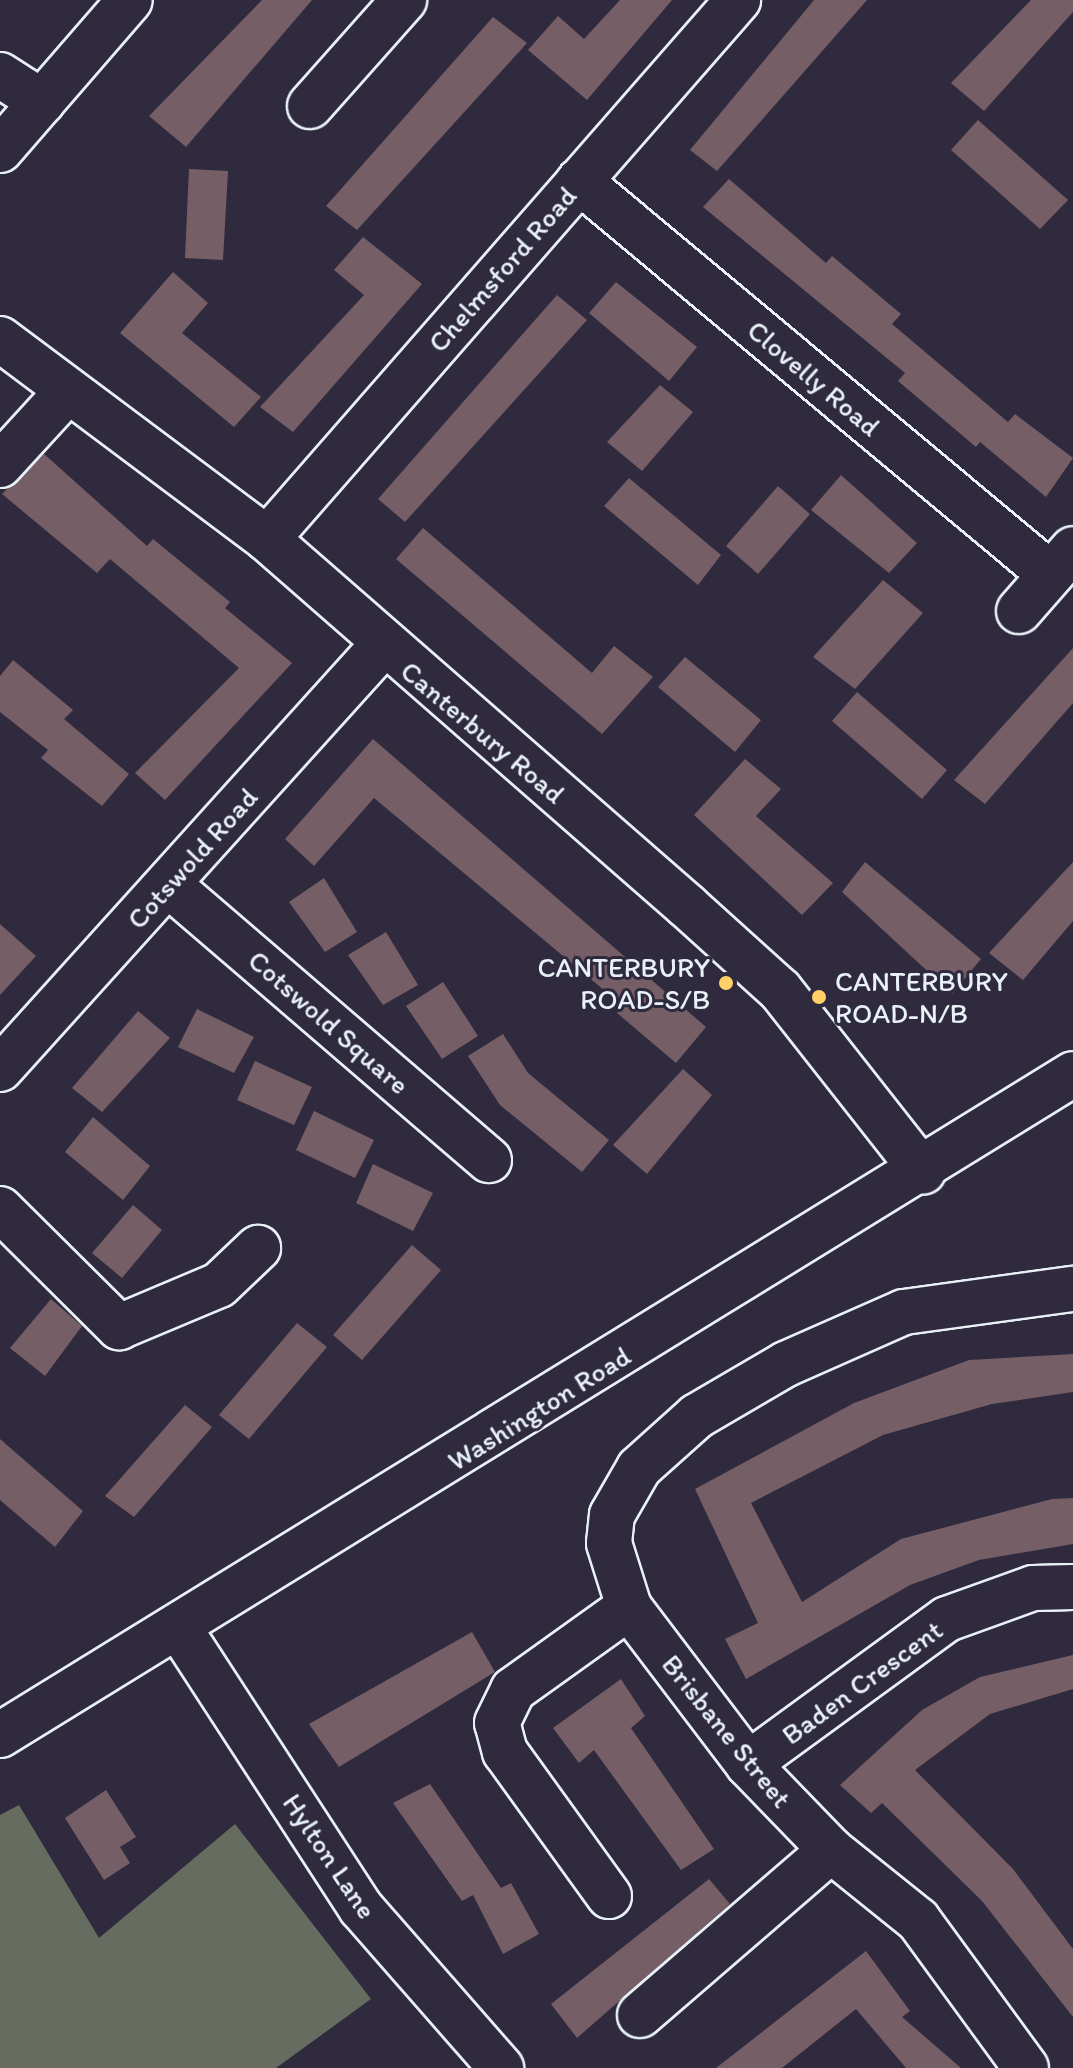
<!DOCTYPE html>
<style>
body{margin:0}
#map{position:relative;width:1073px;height:2068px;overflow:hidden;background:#2f2a3d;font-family:Itim,sans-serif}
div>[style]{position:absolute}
.green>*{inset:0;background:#666d60}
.building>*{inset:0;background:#765e66}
.roads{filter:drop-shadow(2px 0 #e8f1f8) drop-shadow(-2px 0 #e8f1f8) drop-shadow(0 2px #e8f1f8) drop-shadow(0 -2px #e8f1f8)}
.minor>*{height:44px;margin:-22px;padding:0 22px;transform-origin:22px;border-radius:22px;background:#2f2a3d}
.dots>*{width:22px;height:22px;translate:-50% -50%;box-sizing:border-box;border:4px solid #2f2a3d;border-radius:50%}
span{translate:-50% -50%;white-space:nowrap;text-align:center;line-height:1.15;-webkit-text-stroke:6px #2f2a3d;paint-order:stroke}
.street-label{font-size:28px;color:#e8f1f8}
.poi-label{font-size:28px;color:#e8f1f8}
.right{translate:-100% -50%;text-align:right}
.left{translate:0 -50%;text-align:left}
</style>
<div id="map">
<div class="green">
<div style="clip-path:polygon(19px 1805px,99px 1938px,235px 1824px,371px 1999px,276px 2068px,0 2068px,0 1815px)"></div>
</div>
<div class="building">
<div style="clip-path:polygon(262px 0,312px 0,186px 147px,149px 116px)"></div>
<div style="clip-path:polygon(620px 0,672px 0,587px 100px,528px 50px,558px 16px,584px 39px)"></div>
<div style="clip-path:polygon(814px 0,867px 0,717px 171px,690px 150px)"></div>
<div style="clip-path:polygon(1031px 0,1073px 0,1073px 12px,984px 111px,951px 83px)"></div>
<div style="clip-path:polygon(493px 17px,527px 43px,357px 230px,326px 206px)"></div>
<div style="clip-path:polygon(978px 120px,1068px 200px,1040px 229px,951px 150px)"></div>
<div style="clip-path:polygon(189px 169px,228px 171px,223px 260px,185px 258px)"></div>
<div style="clip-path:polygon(729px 179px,826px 263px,832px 256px,901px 314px,892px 324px,1008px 422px,1015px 414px,1073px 458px,1046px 497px,980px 442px,976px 447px,898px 381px,905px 373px,703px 207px)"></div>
<div style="clip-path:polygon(363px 237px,422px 284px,293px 432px,260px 407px,364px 295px,334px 270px)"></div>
<div style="clip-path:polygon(173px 272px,208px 303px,182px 333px,261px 397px,234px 427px,120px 333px)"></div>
<div style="clip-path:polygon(616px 282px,697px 347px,669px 381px,589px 313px)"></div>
<div style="clip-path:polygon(557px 295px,587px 320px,405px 522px,378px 499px)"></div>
<div style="clip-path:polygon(660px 385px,693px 412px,642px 471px,607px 442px)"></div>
<div style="clip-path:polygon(44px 454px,147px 546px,153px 539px,230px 602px,225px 608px,292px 663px,165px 800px,135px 773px,239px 668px,110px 559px,97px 573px,2px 494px)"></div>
<div style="clip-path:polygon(841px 475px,917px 543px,889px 573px,811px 510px)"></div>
<div style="clip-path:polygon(629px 478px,721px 555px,698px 585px,604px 506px)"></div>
<div style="clip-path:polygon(778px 486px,810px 514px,758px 574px,726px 546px)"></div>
<div style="clip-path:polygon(423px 528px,592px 673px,614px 646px,653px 677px,602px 734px,396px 559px)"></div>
<div style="clip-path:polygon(883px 580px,923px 613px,855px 689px,813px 657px)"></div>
<div style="clip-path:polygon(1073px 648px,1073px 703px,985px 804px,954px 780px)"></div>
<div style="clip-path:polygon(685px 657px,761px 720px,735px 752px,658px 687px)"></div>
<div style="clip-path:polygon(13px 660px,73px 710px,64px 719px,129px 774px,102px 806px,41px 758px,48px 750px,0 712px,0 676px)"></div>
<div style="clip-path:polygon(857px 692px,947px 770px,922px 799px,832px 721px)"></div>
<div style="clip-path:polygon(373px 739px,706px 1027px,676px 1063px,617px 1013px,623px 1006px,374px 798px,314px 866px,285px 839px)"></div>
<div style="clip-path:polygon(745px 759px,781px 789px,756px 816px,833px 883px,802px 915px,694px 815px)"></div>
<div style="clip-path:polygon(865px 862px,981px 959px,952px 994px,842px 892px)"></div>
<div style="clip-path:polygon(1073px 862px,1073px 921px,1023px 980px,989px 953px)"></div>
<div style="clip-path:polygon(324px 878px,357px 932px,325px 952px,289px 902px)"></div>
<div style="clip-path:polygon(0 924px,36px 956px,0 995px)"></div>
<div style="clip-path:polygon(386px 932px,418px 985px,383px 1005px,348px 955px)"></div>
<div style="clip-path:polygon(443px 982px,478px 1036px,442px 1059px,406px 1006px)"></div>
<div style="clip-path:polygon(197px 1009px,254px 1037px,234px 1073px,178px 1047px)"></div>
<div style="clip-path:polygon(138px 1011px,170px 1038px,102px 1112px,72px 1088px)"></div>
<div style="clip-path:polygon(503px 1034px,528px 1073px,609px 1140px,582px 1172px,500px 1105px,468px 1056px)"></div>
<div style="clip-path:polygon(255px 1061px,312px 1087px,294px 1125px,237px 1100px)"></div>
<div style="clip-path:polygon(683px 1069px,712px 1095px,647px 1174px,613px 1145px)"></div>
<div style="clip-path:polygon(314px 1111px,374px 1140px,355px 1178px,296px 1150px)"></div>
<div style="clip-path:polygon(93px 1117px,150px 1166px,123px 1200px,65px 1152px)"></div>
<div style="clip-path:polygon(373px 1164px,433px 1193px,413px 1231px,356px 1203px)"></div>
<div style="clip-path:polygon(133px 1205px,162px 1230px,122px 1278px,92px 1253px)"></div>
<div style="clip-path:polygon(412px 1245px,441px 1270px,362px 1360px,333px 1335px)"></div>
<div style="clip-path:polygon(51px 1299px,82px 1326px,45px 1376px,10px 1348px)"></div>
<div style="clip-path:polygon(297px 1323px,327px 1347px,249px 1439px,219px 1415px)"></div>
<div style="clip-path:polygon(1073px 1354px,1073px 1392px,992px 1404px,883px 1435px,751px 1503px,802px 1602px,901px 1539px,1052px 1499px,1073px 1498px,1073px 1544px,979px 1560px,910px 1585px,746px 1679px,725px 1639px,758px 1623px,695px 1489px,854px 1403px,969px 1360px)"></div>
<div style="clip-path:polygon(185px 1405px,212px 1427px,134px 1517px,105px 1496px)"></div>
<div style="clip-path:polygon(0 1439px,83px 1511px,55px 1547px,0 1500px)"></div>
<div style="clip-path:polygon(472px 1632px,495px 1672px,339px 1767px,309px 1724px)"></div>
<div style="clip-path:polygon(1073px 1655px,1073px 1689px,990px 1714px,915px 1770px,1013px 1869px,1073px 1949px,1073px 2017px,982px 1901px,882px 1803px,871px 1813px,840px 1785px,922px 1710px,980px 1677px)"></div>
<div style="clip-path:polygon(621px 1679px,645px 1716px,631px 1728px,714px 1849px,681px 1870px,594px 1750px,579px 1763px,553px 1728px)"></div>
<div style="clip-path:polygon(430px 1784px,501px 1888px,511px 1883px,539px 1934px,503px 1954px,473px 1895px,462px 1901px,393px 1803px)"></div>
<div style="clip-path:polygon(106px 1790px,136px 1837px,120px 1847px,130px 1863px,104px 1880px,65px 1818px)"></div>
<div style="clip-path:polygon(709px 1879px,730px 1904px,577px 2038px,551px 2004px)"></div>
<div style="clip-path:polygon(866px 1951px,910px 2011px,902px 2017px,961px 2068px,906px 2068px,856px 2009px,782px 2068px,716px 2068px)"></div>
</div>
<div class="roads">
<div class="minor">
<div style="left:0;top:75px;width:50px;rotate:32.7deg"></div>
<div style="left:310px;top:106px;width:142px;rotate:-48.4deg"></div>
<div style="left:0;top:150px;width:198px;rotate:-49.1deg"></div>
<div style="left:579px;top:181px;width:613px;rotate:39.84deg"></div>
<div style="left:0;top:339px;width:334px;rotate:36.8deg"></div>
<div style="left:267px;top:539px;width:558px;rotate:41.15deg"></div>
<div style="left:687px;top:906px;width:125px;rotate:42.1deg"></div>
<div style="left:780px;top:990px;width:231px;rotate:51.8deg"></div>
<div style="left:0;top:465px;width:96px;rotate:-47.5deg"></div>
<div style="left:267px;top:539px;width:716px;rotate:-48.85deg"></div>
<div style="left:1019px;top:611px;width:82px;rotate:-48.9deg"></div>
<div style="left:169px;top:885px;width:422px;rotate:40.7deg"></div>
<div style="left:0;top:1069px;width:570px;rotate:-47.92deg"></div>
<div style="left:0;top:1209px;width:168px;rotate:44.8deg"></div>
<div style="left:119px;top:1327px;width:108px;rotate:-22.8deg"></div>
<div style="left:219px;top:1285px;width:54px;rotate:-43.5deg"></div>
<div style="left:179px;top:1628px;width:334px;rotate:57deg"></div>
<div style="left:361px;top:1908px;width:213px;rotate:48.8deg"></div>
<div style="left:0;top:1735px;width:1260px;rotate:-31.63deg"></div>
<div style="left:748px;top:1764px;width:246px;rotate:-36.1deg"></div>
<div style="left:947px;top:1619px;width:91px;rotate:-19.8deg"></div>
<div style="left:1033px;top:1588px;width:40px;rotate:-1.4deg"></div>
<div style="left:609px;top:1896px;width:178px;rotate:-125.8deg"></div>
<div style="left:505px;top:1752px;width:30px;rotate:-105deg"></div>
<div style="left:497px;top:1723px;width:37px;rotate:-64deg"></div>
<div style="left:513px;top:1690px;width:143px;rotate:-35.6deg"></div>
<div style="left:640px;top:2015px;width:252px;rotate:-40.8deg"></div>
<div style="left:1026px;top:2068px;width:183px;rotate:-126.1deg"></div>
<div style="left:918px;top:1920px;width:112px;rotate:-141.2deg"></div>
<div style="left:831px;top:1850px;width:120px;rotate:-134deg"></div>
<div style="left:748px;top:1764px;width:197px;rotate:-127.2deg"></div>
<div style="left:629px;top:1607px;width:67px;rotate:-107.4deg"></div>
<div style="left:609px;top:1543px;width:28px;rotate:-84deg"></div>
<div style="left:612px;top:1515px;width:54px;rotate:-60.1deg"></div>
<div style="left:639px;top:1468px;width:78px;rotate:-41.9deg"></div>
<div style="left:697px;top:1416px;width:103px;rotate:-30.3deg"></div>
<div style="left:786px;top:1364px;width:129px;rotate:-23.8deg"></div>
<div style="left:904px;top:1312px;width:171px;rotate:-7.8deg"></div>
</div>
</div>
<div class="dots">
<div style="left:726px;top:983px;background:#ffd166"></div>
<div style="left:819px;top:997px;background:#ffd166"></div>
</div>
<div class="street-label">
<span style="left:502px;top:269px;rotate:-49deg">Chelmsford Road</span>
<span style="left:814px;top:378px;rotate:40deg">Clovelly Road</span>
<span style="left:483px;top:732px;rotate:40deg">Canterbury Road</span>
<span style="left:192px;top:858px;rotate:-48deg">Cotswold Road</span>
<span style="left:329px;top:1022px;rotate:41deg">Cotswold Square</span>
<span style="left:539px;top:1408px;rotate:-32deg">Washington Road</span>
<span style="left:862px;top:1682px;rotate:-36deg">Baden Crescent</span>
<span style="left:727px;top:1731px;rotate:51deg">Brisbane Street</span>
<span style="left:330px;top:1856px;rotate:56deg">Hylton Lane</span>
</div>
<div class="poi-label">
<span class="right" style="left:710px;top:983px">CANTERBURY<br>ROAD-S/B</span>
<span class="left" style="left:835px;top:997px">CANTERBURY<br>ROAD-N/B</span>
</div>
</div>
